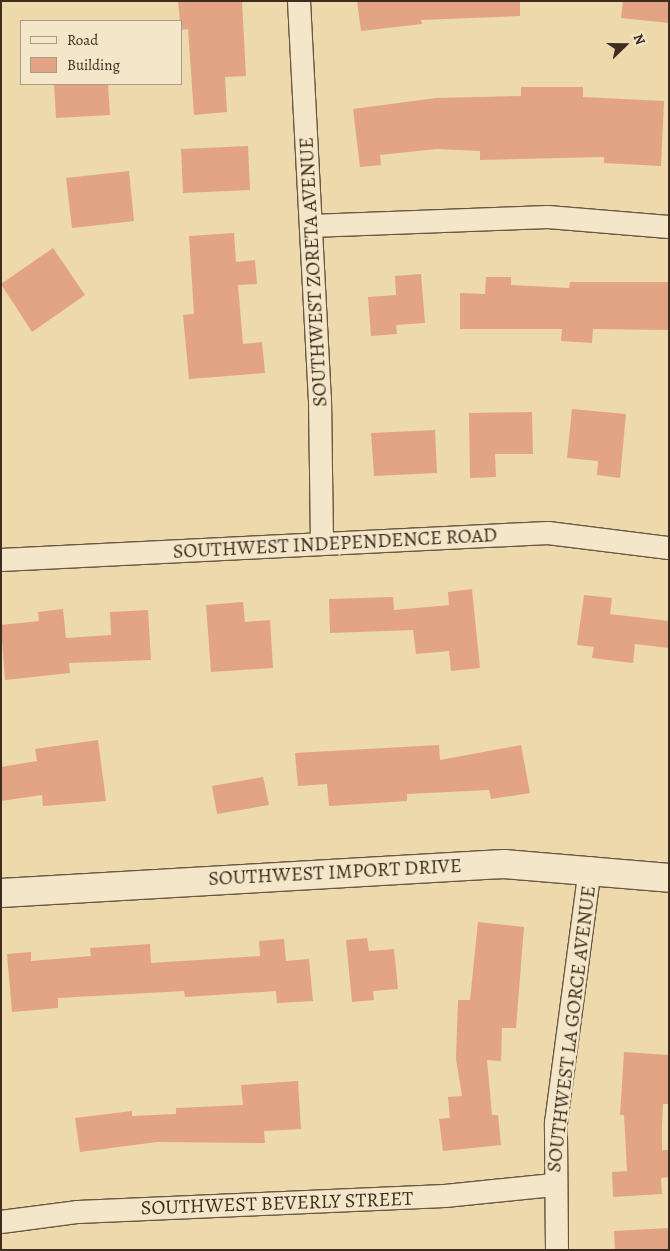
<!DOCTYPE html>
<style>
body{margin:0}
#map{position:relative;width:670px;height:1251px;overflow:hidden;background:#edd9ac;font-family:Alegreya,serif}
div>[style]{position:absolute}
.building>*{inset:0;background:#e2a484}
.roads{filter:drop-shadow(1px 0 #6a5742) drop-shadow(-1px 0 #6a5742) drop-shadow(0 1px #6a5742) drop-shadow(0 -1px #6a5742)}
.street>*{height:22px;margin:-11px;padding:0 11px;transform-origin:11px;border-radius:11px;background:#f3e6c9}
.secondary>*{height:28px;margin:-14px;padding:0 14px;transform-origin:14px;border-radius:14px;background:#f3e6c9}
span{translate:-50% -50%;white-space:nowrap;text-align:center;line-height:1.15;-webkit-text-stroke:5px #f3e6c9;paint-order:stroke}
.street-label{font-size:20px;color:#3e2c1f}
.frame{position:absolute;inset:0;border:2px solid #3e2c1f;pointer-events:none}
.legend{position:absolute;left:20px;top:20px;width:162px;height:65px;box-sizing:border-box;background:#f3e6c9;border:1px solid #ab9c85;margin:0;padding:6px 9px;list-style:none;font-size:15px;color:#3e2c1f}
.legend li{display:flex;align-items:center;gap:10px;height:25px}
.legend b{width:25px;border:1px solid #ab9c85}
.north{position:absolute;left:600px;top:20px;width:50px;height:50px;-webkit-text-stroke:4px #f3e6c9;paint-order:stroke;rotate:68deg;font-size:14px;font-weight:700;line-height:20px;text-align:center;color:#3e2c1f}
.north::after{content:'';display:block;margin:auto;width:18px;height:22px;background:#3e2c1f;clip-path:polygon(50% 0,100% 100%,50% 72%,0 100%)}
</style>
<div id="map">
<div class="building">
<div style="clip-path:polygon(178px 1px,242px 1px,246px 76px,225px 77px,227px 112px,194px 115px,188px 29px,181px 30px)"></div>
<div style="clip-path:polygon(357px 1px,520px 1px,520px 16px,421px 20px,422px 24px,361px 31px)"></div>
<div style="clip-path:polygon(623px 1px,669px 1px,669px 23px,621px 18px)"></div>
<div style="clip-path:polygon(54px 84px,108px 84px,110px 115px,56px 118px)"></div>
<div style="clip-path:polygon(521px 87px,583px 87px,583px 97px,664px 101px,661px 166px,604px 163px,604px 157px,480px 160px,480px 151px,437px 149px,380px 155px,381px 165px,360px 167px,353px 109px,436px 98px,521px 96px)"></div>
<div style="clip-path:polygon(248px 146px,250px 190px,183px 193px,181px 149px)"></div>
<div style="clip-path:polygon(129px 171px,134px 221px,72px 228px,66px 178px)"></div>
<div style="clip-path:polygon(234px 233px,236px 262px,255px 260px,257px 284px,238px 285px,243px 344px,262px 342px,265px 373px,189px 379px,183px 315px,194px 314px,189px 236px)"></div>
<div style="clip-path:polygon(53px 248px,85px 295px,32px 332px,1px 284px)"></div>
<div style="clip-path:polygon(421px 274px,425px 323px,396px 325px,397px 334px,371px 336px,368px 297px,396px 295px,395px 276px)"></div>
<div style="clip-path:polygon(486px 277px,511px 277px,511px 285px,569px 288px,570px 282px,669px 282px,669px 330px,593px 329px,592px 343px,561px 341px,562px 329px,460px 329px,460px 293px,485px 294px)"></div>
<div style="clip-path:polygon(572px 409px,626px 414px,620px 478px,597px 475px,598px 461px,567px 458px)"></div>
<div style="clip-path:polygon(532px 412px,533px 454px,495px 454px,496px 477px,470px 478px,469px 413px)"></div>
<div style="clip-path:polygon(435px 430px,437px 473px,374px 476px,371px 433px)"></div>
<div style="clip-path:polygon(472px 589px,480px 668px,451px 671px,449px 651px,416px 654px,413px 630px,330px 633px,329px 599px,393px 597px,394px 610px,449px 605px,448px 592px)"></div>
<div style="clip-path:polygon(584px 595px,612px 598px,610px 614px,669px 621px,669px 648px,635px 644px,633px 663px,592px 658px,594px 647px,577px 645px)"></div>
<div style="clip-path:polygon(243px 602px,245px 622px,270px 620px,273px 668px,211px 672px,206px 605px)"></div>
<div style="clip-path:polygon(63px 609px,66px 638px,111px 635px,110px 612px,148px 610px,151px 660px,69px 663px,70px 673px,5px 680px,1px 625px,39px 621px,38px 612px)"></div>
<div style="clip-path:polygon(98px 740px,106px 801px,43px 806px,42px 795px,1px 801px,1px 767px,37px 761px,35px 749px)"></div>
<div style="clip-path:polygon(439px 745px,440px 760px,521px 745px,530px 793px,491px 799px,489px 790px,407px 794px,407px 801px,329px 806px,327px 784px,298px 786px,295px 753px)"></div>
<div style="clip-path:polygon(263px 777px,269px 805px,217px 814px,212px 786px)"></div>
<div style="clip-path:polygon(478px 922px,524px 927px,516px 1028px,502px 1028px,501px 1061px,487px 1060px,492px 1115px,498px 1115px,501px 1145px,443px 1151px,439px 1119px,450px 1118px,448px 1097px,462px 1096px,456px 1059px,458px 1000px,470px 1000px)"></div>
<div style="clip-path:polygon(367px 938px,369px 951px,394px 949px,398px 989px,373px 991px,374px 1000px,352px 1002px,346px 940px)"></div>
<div style="clip-path:polygon(284px 939px,286px 961px,309px 959px,313px 1001px,277px 1003px,276px 991px,185px 997px,184px 991px,58px 998px,58px 1008px,12px 1012px,7px 954px,31px 952px,31px 961px,91px 956px,90px 948px,150px 944px,151px 963px,260px 956px,259px 941px)"></div>
<div style="clip-path:polygon(624px 1052px,669px 1055px,669px 1104px,663px 1104px,662px 1127px,662px 1150px,669px 1150px,669px 1177px,661px 1178px,662px 1194px,613px 1197px,612px 1172px,627px 1171px,624px 1115px,620px 1115px)"></div>
<div style="clip-path:polygon(298px 1081px,301px 1129px,264px 1131px,265px 1143px,157px 1142px,80px 1152px,75px 1118px,132px 1111px,132px 1116px,176px 1114px,176px 1108px,243px 1105px,241px 1085px)"></div>
<div style="clip-path:polygon(669px 1228px,669px 1250px,615px 1250px,614px 1231px)"></div>
</div>
<div class="roads">
<div class="street">
<div style="left:299px;top:1px;width:399px;rotate:87deg"></div>
<div style="left:320px;top:399px;width:143px;rotate:89.2deg"></div>
<div style="left:311px;top:226px;width:237px;rotate:-2.2deg"></div>
<div style="left:548px;top:217px;width:121px;rotate:4.7deg"></div>
<div style="left:1px;top:560px;width:548px;rotate:-2.83deg"></div>
<div style="left:548px;top:533px;width:122px;rotate:7.1deg"></div>
<div style="left:1px;top:1222px;width:78px;rotate:-7.4deg"></div>
<div style="left:78px;top:1212px;width:367px;rotate:-2.5deg"></div>
<div style="left:445px;top:1196px;width:109px;rotate:-5.8deg"></div>
<div style="left:557px;top:1250px;width:127px;rotate:-90.5deg"></div>
<div style="left:556px;top:1123px;width:257px;rotate:-82.4deg"></div>
</div>
<div class="secondary">
<div style="left:1px;top:893px;width:504px;rotate:-3.3deg"></div>
<div style="left:504px;top:864px;width:166px;rotate:4.8deg"></div>
</div>
</div>
<div class="street-label">
<span style="left:313px;top:272px;rotate:-93deg">SOUTHWEST ZORETA AVENUE</span>
<span style="left:335px;top:543px;rotate:-3deg">SOUTHWEST INDEPENDENCE ROAD</span>
<span style="left:335px;top:872px;rotate:-3deg">SOUTHWEST IMPORT DRIVE</span>
<span style="left:571px;top:1029px;rotate:-83deg">SOUTHWEST LA GORCE AVENUE</span>
<span style="left:277px;top:1203px;rotate:-2deg">SOUTHWEST BEVERLY STREET</span>
</div>
<div class="frame"></div>
<ul class="legend">
<li><b style="height:6px;background:#f3e6c9"></b>Road</li>
<li><b style="height:14px;background:#e2a484"></b>Building</li>
</ul>
<div class="north">N</div>
</div>
